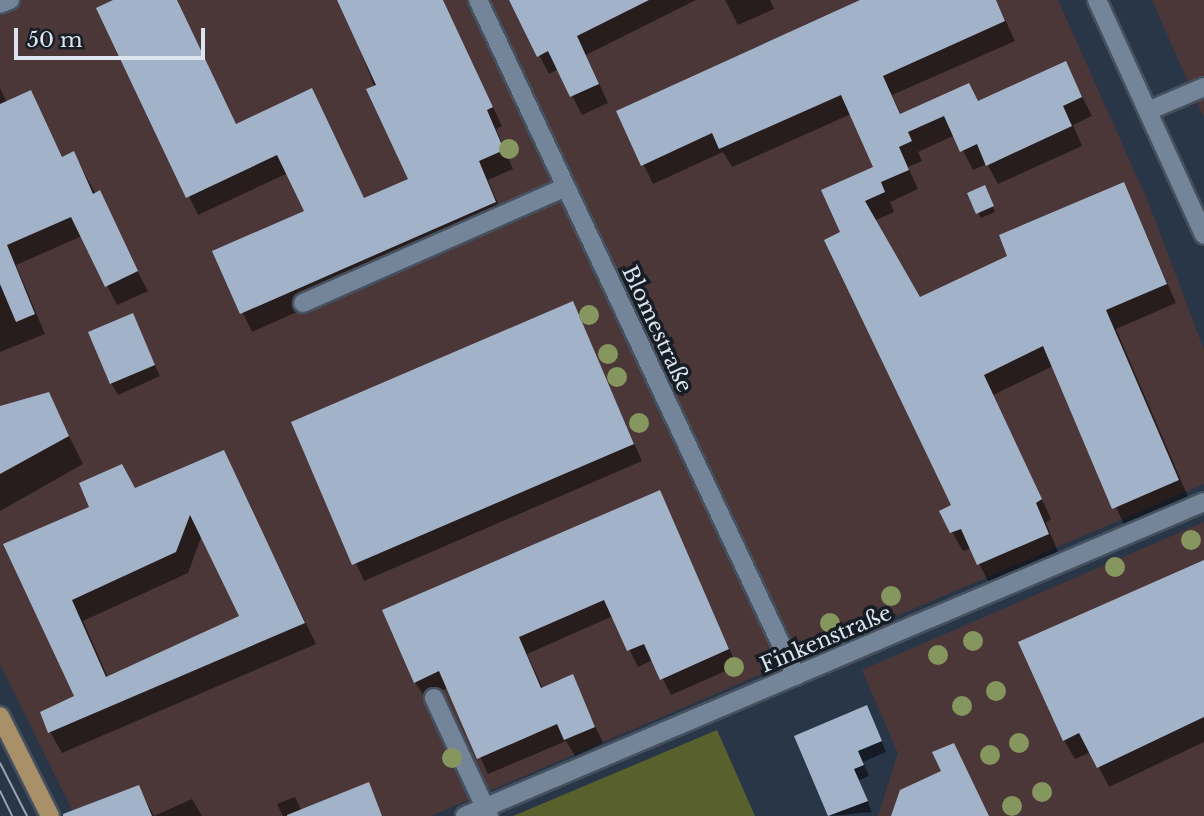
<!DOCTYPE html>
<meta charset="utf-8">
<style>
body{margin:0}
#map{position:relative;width:1204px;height:816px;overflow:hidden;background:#293648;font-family:"Libre Baskerville",serif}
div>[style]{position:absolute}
.industrial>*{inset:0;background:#4c3738}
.green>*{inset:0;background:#58612c}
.shadow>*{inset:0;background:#0007}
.building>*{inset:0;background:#a2b3c9}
.roads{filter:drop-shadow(2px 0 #465160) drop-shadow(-2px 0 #465160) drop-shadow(0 2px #465160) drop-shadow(0 -2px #465160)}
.minor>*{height:18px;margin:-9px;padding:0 9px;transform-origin:9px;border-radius:9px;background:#758599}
.major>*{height:18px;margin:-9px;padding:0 9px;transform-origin:9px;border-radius:9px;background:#aa9068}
.tram>*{height:2px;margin:-1px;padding:0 1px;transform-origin:1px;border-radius:1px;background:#99a3b1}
.trees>*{width:20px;height:20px;margin:-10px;border-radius:50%;background:#85965f}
span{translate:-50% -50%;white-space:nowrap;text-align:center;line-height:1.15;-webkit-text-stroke:7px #171d25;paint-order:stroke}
.street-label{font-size:21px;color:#dbe4ef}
.scale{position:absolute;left:14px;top:28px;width:191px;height:32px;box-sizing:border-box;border:4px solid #dbe4ef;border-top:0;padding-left:9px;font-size:21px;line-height:24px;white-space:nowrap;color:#dbe4ef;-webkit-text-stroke:5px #171d25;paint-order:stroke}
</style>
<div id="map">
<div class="industrial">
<div style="clip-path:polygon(0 0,1058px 0,1149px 204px,1204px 350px,1204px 484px,431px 816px,75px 816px,0 664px)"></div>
<div style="clip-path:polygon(1152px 0,1204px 0,1204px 118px)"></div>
<div style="clip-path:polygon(1204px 522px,1204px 816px,878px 816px,898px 753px,862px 670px)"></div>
</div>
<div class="green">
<div style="clip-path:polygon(717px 730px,755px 816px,513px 816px,525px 811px)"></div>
</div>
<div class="shadow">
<div style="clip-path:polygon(117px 0,177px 0,236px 126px,311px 90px,365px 200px,410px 180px,341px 0,443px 0,502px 126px,496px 129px,513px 169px,488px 180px,505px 220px,252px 332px,214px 252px,306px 212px,288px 173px,198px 215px,99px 9px)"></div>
<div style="clip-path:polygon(511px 0,696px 0,586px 55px,608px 103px,582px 115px,558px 69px,549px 74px)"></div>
<div style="clip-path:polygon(725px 0,770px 0,774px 9px,738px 25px)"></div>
<div style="clip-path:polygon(864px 0,996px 0,1015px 41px,892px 95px,901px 115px,978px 102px,1065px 63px,1092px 116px,1073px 125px,1082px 146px,998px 184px,987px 164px,973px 170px,955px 135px,918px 152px,922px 161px,908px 167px,918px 189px,890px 202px,894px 212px,874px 221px,919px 299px,1010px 257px,1124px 184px,1176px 303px,1116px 329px,1189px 499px,1125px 527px,1053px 366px,993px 395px,1051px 519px,1046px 523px,1059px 554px,989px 583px,971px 548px,963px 551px,952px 532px,954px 506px,842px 233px,875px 168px,851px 114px,732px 167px,723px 152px,653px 184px,618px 112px)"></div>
<div style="clip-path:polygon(0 88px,7px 103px,30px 92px,63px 158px,74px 154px,148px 291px,117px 305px,82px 236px,16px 265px,45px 334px,0 352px)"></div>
<div style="clip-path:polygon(987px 192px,995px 212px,981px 218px,969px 194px)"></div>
<div style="clip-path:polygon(572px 303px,642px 461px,364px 581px,294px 423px)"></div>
<div style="clip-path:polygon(132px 315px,160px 376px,118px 395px,111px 383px)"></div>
<div style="clip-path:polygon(48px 394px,83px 464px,0 511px,0 411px)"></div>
<div style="clip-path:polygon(evenodd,223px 452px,316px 644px,62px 753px,50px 732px,77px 697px,5px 544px,223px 452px,202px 535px,241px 617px,108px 678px,83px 621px,188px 573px,202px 535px)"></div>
<div style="clip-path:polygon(659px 492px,737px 666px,671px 695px,653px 660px,638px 667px,613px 616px,527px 654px,543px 689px,572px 677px,603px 743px,575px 756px,566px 741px,488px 774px,448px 688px,425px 698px,415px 682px)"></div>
<div style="clip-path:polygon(1204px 561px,1204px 742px,1109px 787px,1091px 752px,1075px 759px,1064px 740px)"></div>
<div style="clip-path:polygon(872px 718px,886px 752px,863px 762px,869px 776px,859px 780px,872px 812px,830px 816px,797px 736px)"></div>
<div style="clip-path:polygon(138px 787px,154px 816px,192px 799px,202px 816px,87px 816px)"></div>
<div style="clip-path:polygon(295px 797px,304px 816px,283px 816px,277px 804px)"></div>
</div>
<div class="building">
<div style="clip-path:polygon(113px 0,177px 0,236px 124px,312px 88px,364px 198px,408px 179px,366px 89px,376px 85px,337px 0,443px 0,493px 107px,487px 110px,504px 150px,479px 161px,496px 202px,240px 314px,212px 251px,304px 211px,277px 155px,186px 198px,96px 8px)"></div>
<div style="clip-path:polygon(509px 0,649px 0,577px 36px,599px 84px,570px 97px,548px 51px,537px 57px)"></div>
<div style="clip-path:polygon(860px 0,996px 0,1005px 21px,883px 76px,900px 114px,969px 83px,978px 101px,1066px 61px,1082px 97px,1063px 106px,1072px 126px,986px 166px,977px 144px,960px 152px,944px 116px,908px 132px,912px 141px,899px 147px,909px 170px,881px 182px,885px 192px,865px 201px,920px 297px,1007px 256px,999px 235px,1124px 182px,1167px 284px,1106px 310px,1179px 480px,1112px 509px,1043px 346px,984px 375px,1042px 499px,1036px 503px,1049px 534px,977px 565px,961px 529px,950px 533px,939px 511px,951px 505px,824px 240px,840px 232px,821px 190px,873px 167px,841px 95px,719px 149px,712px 133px,641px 166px,616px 111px)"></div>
<div style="clip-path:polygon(31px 90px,62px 157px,74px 151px,93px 194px,100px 190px,138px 271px,105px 287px,71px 217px,7px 245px,35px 314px,16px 322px,0 284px,0 104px)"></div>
<div style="clip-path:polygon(985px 185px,994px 206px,976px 214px,967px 193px)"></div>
<div style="clip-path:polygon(573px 301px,634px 444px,352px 565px,291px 422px)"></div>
<div style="clip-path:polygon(133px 313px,155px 365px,110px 384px,88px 332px)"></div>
<div style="clip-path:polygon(49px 392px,69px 436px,0 474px,0 406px)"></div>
<div style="clip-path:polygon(evenodd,224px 450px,305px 623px,48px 733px,40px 712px,74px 696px,3px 544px,89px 507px,79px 483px,122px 464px,135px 488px,224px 450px,190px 515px,239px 616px,106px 677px,72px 600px,176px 552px,190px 515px)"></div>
<div style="clip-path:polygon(660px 490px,729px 649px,660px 680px,644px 644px,627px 651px,604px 600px,519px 637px,541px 688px,573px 674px,595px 727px,564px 740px,557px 724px,477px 759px,439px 671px,414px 683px,382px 610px)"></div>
<div style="clip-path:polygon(1204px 560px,1204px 717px,1097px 768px,1079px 733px,1063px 741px,1018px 642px)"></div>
<div style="clip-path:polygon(867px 705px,882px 741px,858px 751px,864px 765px,854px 769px,868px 801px,828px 816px,794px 736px)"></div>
<div style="clip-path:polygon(954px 743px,989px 816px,891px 816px,900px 790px,941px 771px,932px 752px)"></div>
<div style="clip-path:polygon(369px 782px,382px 816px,287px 816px,287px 815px)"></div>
<div style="clip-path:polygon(139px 785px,152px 816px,63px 816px,63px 814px)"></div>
</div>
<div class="roads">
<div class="minor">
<div style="left:478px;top:0;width:747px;rotate:64.81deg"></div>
<div style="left:1097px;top:0;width:258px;rotate:65.5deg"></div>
<div style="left:0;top:4px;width:11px;rotate:-22deg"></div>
<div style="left:1148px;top:111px;width:61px;rotate:-23.2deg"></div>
<div style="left:303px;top:303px;width:287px;rotate:-23.8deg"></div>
<div style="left:434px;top:698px;width:130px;rotate:65deg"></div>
<div style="left:465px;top:816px;width:803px;rotate:-23.02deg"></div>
</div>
<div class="major">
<div style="left:0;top:716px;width:112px;rotate:63.4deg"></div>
</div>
</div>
<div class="tram">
<div style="left:0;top:763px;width:59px;rotate:63deg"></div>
<div style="left:0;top:791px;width:28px;rotate:64deg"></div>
</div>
<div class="trees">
<div style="left:509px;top:149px"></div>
<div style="left:589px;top:315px"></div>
<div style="left:608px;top:354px"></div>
<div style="left:617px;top:377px"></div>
<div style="left:639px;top:423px"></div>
<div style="left:1191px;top:540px"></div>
<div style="left:1115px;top:567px"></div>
<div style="left:891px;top:596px"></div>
<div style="left:830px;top:623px"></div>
<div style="left:973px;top:641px"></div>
<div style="left:938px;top:655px"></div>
<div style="left:734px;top:667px"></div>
<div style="left:996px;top:691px"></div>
<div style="left:962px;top:706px"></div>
<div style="left:1019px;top:743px"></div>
<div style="left:990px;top:755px"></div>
<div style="left:452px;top:758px"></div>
<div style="left:1042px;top:792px"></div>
<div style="left:1012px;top:806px"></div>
</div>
<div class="street-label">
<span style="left:657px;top:329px;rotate:65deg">Blomestraße</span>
<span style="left:826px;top:639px;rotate:-23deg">Finkenstraße</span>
</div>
<div class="scale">50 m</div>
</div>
